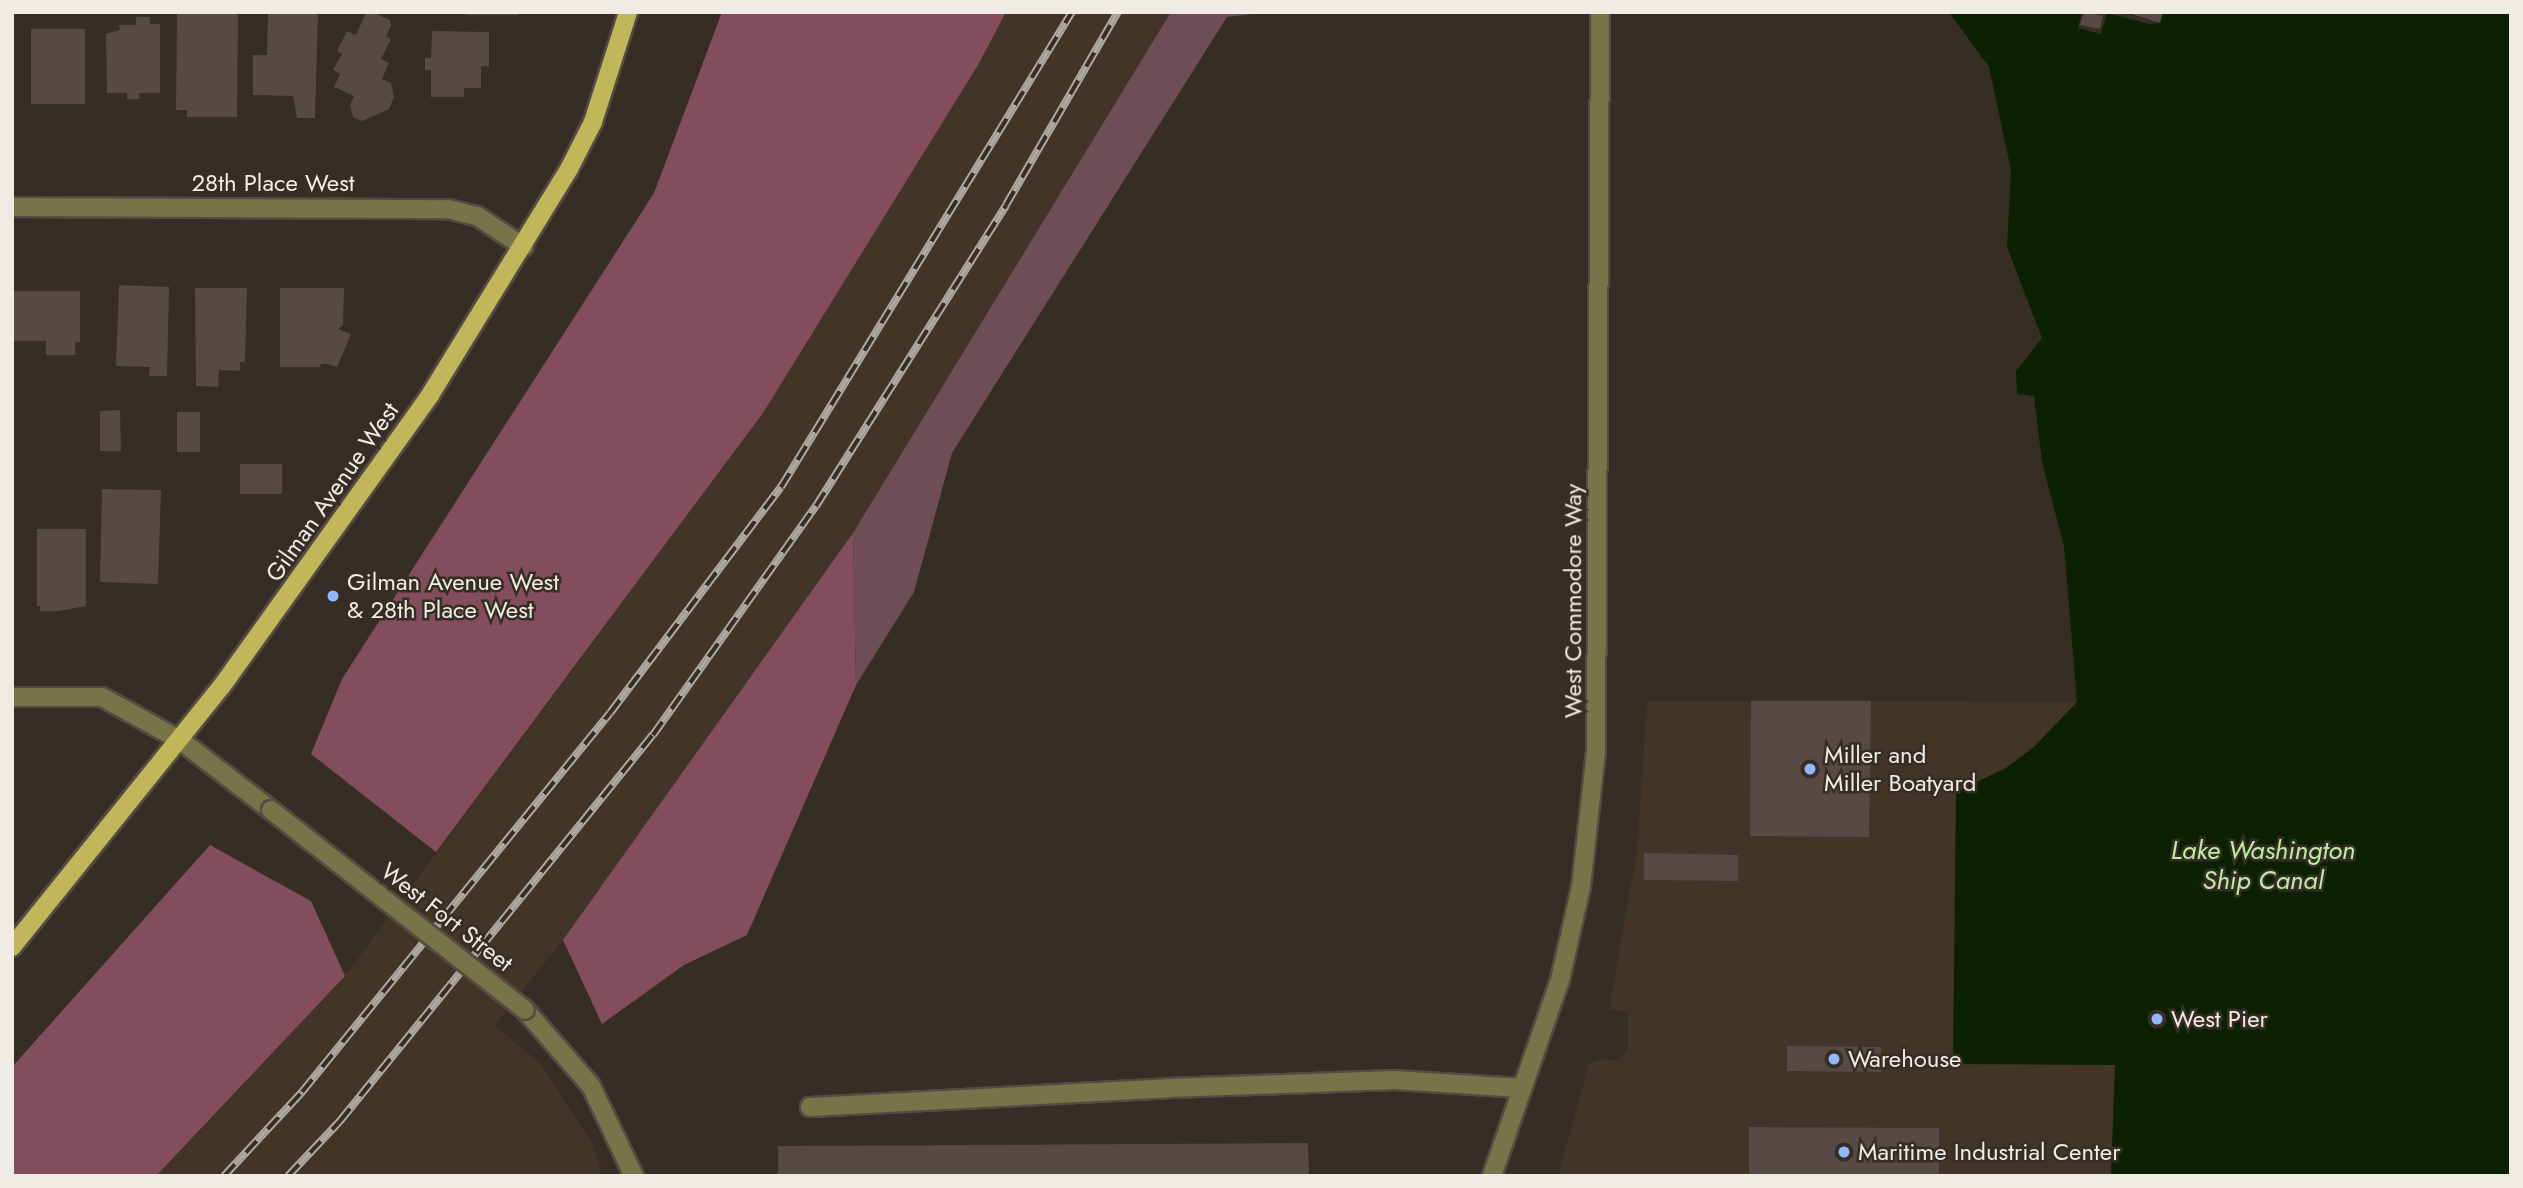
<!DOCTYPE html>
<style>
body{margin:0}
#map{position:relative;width:2523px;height:1188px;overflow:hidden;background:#362d24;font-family:Jost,sans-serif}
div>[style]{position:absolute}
.built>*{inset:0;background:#423426}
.green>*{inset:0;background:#6e4d56}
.forest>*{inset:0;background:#834d5d}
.water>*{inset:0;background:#0c2002}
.pier>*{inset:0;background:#362d24}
.building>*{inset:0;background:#574945}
.roads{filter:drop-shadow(2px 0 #544b43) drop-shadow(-2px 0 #544b43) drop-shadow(0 2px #544b43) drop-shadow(0 -2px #544b43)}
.minor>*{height:18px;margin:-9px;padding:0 9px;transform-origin:9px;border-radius:9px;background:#787348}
.major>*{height:18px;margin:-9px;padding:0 9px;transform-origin:9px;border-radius:9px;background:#c1b659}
.rail>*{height:8px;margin-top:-4px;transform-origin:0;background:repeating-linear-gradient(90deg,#362d24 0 16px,#afa8a1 0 32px);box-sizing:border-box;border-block:2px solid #afa8a1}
.bridges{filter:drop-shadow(2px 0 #544b43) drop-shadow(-2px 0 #544b43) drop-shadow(0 2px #544b43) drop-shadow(0 -2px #544b43)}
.minor-bridge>*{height:18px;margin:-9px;padding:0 9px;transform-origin:9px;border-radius:9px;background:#787348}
.dots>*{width:19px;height:19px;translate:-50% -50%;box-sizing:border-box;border:4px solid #362d24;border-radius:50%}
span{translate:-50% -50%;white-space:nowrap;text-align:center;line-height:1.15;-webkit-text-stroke:5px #362d24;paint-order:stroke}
.street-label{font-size:24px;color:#f1ebe5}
.poi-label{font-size:24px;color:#f1ebe5}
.left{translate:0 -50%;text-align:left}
.water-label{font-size:26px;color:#bceca6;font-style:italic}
.frame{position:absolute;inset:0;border:14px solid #f1ebe5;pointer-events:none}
</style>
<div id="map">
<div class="built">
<div style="clip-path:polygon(1006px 12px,1173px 12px,964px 357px,853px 533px,750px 686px,563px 940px,495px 1025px,541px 1064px,593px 1145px,602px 1176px,156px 1176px,345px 976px,763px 413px,978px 65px)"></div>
<div style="clip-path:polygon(1647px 701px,2077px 702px,2034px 747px,2006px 768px,1956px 792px,2115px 1065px,2111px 1176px,1558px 1176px,1589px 1064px,1603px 1059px,1619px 1061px,1628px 1049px,1628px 1013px,1609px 1009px,1637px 851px)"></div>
</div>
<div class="green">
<div style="clip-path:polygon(1171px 12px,1269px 12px,1227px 17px,952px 453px,914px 592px,856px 685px,853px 533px)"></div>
</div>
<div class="forest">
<div style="clip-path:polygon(722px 12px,1006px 12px,978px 65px,763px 413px,436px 852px,311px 754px,342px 679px,654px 193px)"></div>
<div style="clip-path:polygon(853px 533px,856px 685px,747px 935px,684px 965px,602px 1024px,563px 940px)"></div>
<div style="clip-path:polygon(210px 845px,311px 901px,345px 976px,156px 1176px,12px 1176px,12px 1067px)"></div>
</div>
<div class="water">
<div style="clip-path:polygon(1949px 12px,2511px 12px,2511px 1176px,2111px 1176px,2115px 1065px,1953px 1064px,1956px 792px,2006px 768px,2034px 747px,2077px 702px,2064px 546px,2042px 462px,2034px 396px,2017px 394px,2016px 371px,2042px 338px,2007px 247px,2011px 170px,1989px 67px)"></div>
</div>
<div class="pier">
<div style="clip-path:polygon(2082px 12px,2121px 12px,2160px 23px,2149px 24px,2107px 13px,2101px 34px,2078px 28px)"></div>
</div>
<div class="building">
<div style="clip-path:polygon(177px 12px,238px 12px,237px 117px,187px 117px,187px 110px,176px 110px)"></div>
<div style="clip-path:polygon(268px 12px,318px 12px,315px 118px,297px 118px,293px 96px,253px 95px,253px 55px,267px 55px)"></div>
<div style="clip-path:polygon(372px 12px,390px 20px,391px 26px,386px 36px,391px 39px,381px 59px,389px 63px,382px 79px,391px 83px,394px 97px,389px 109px,362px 121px,353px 117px,350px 105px,354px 96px,334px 87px,340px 74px,333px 70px,342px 54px,337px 51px,347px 31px,356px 35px,366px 13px)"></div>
<div style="clip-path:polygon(467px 12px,518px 12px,518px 15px,467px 15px)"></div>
<div style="clip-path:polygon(2084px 12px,2103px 16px,2100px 29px,2080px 25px)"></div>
<div style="clip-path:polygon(2124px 12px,2163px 12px,2160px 23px)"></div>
<div style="clip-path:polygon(136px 17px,150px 17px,150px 24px,160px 24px,160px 93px,139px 93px,139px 99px,127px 99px,127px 93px,107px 93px,106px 34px,120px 30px,119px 25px,136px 25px)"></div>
<div style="clip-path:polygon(31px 29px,85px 29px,85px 104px,31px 104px)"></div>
<div style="clip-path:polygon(432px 31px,489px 32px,489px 67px,481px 66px,481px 88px,464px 88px,464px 97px,431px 97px,431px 70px,425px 70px,425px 58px,431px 58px)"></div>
<div style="clip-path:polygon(119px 285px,169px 287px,167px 376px,149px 376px,150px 367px,116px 366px)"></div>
<div style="clip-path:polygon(195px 288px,247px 288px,245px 362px,240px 362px,240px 371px,219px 370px,218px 387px,196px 386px)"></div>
<div style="clip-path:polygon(280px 288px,344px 288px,343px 325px,338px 329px,351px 334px,337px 367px,327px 364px,321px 364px,320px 367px,280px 367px)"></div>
<div style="clip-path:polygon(12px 291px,80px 291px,80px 342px,75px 342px,75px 355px,46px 355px,46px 341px,12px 341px)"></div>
<div style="clip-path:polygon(120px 410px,121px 451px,100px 451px,100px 411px)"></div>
<div style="clip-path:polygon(177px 412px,200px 412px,200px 452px,177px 452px)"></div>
<div style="clip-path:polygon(240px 464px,282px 464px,282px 494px,240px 494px)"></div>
<div style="clip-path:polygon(102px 489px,161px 490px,158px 584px,100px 582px)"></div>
<div style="clip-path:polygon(37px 529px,86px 529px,86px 606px,59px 611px,40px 611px,40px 606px,37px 606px)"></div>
<div style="clip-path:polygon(1751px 701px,1871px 701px,1869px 837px,1750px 836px)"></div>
<div style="clip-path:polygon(1644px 853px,1738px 855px,1738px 881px,1644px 880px)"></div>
<div style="clip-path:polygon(1787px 1046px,1881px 1047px,1881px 1072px,1787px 1071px)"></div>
<div style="clip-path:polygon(1749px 1127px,1939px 1128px,1939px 1176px,1749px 1176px)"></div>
<div style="clip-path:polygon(1308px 1143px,1309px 1176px,778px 1176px,778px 1146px)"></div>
</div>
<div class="roads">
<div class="minor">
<div style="left:12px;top:207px;width:436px;rotate:0.3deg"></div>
<div style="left:448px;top:209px;width:30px;rotate:14deg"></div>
<div style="left:477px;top:216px;width:56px;rotate:33.4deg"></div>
<div style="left:12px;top:697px;width:90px"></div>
<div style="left:102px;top:697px;width:89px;rotate:28.9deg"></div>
<div style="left:180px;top:740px;width:115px;rotate:37.6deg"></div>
<div style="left:525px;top:1010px;width:101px;rotate:49deg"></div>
<div style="left:591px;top:1086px;width:100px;rotate:64.5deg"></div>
<div style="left:810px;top:1107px;width:359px;rotate:-3deg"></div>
<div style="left:1168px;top:1088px;width:227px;rotate:-2deg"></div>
<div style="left:1395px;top:1080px;width:126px;rotate:3.6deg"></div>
<div style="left:1492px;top:1176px;width:207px;rotate:-70.9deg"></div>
<div style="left:1560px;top:980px;width:95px;rotate:-77.3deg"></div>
<div style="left:1581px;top:887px;width:136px;rotate:-83.7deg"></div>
<div style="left:1596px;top:752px;width:740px;rotate:-89.69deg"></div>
</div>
<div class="major">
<div style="left:12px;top:947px;width:335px;rotate:-51.2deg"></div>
<div style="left:222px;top:686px;width:358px;rotate:-54.4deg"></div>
<div style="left:430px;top:395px;width:265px;rotate:-58.4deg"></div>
<div style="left:569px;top:169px;width:53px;rotate:-62.9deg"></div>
<div style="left:593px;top:122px;width:115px;rotate:-72.3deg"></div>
</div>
</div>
<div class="rail">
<div style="left:224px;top:1176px;width:115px;rotate:-47.1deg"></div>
<div style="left:302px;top:1092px;width:488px;rotate:-50.9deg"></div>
<div style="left:610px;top:713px;width:283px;rotate:-52.9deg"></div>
<div style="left:781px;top:487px;width:557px;rotate:-58.51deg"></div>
<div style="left:288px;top:1176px;width:76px;rotate:-46.6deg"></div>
<div style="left:340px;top:1121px;width:497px;rotate:-51deg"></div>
<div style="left:653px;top:735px;width:281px;rotate:-54.6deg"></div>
<div style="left:816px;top:506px;width:356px;rotate:-57.7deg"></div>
<div style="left:1006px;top:205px;width:223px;rotate:-59.9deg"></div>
</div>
<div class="bridges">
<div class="minor-bridge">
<div style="left:271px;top:810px;width:323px;rotate:38.2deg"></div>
</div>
</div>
<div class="dots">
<div style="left:333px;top:596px;background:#8fb8fd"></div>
<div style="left:1810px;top:769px;background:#8fb8fd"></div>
<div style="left:2157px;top:1019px;background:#8fb8fd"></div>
<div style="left:1834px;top:1059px;background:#8fb8fd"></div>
<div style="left:1844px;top:1152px;background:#8fb8fd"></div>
</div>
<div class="street-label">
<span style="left:273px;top:183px">28th Place West</span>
<span style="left:332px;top:492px;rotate:-55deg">Gilman Avenue West</span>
<span style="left:1573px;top:601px;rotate:-90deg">West Commodore Way</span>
<span style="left:447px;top:917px;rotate:38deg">West Fort Street</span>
</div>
<div class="poi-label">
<span class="left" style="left:347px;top:596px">Gilman Avenue West<br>&amp; 28th Place West</span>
<span class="left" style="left:1824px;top:769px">Miller and<br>Miller Boatyard</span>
<span class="left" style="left:2171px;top:1019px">West Pier</span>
<span class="left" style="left:1848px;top:1059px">Warehouse</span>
<span class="left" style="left:1858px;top:1152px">Maritime Industrial Center</span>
</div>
<div class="water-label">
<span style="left:2263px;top:866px">Lake Washington<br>Ship Canal</span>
</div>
<div class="frame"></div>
</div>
